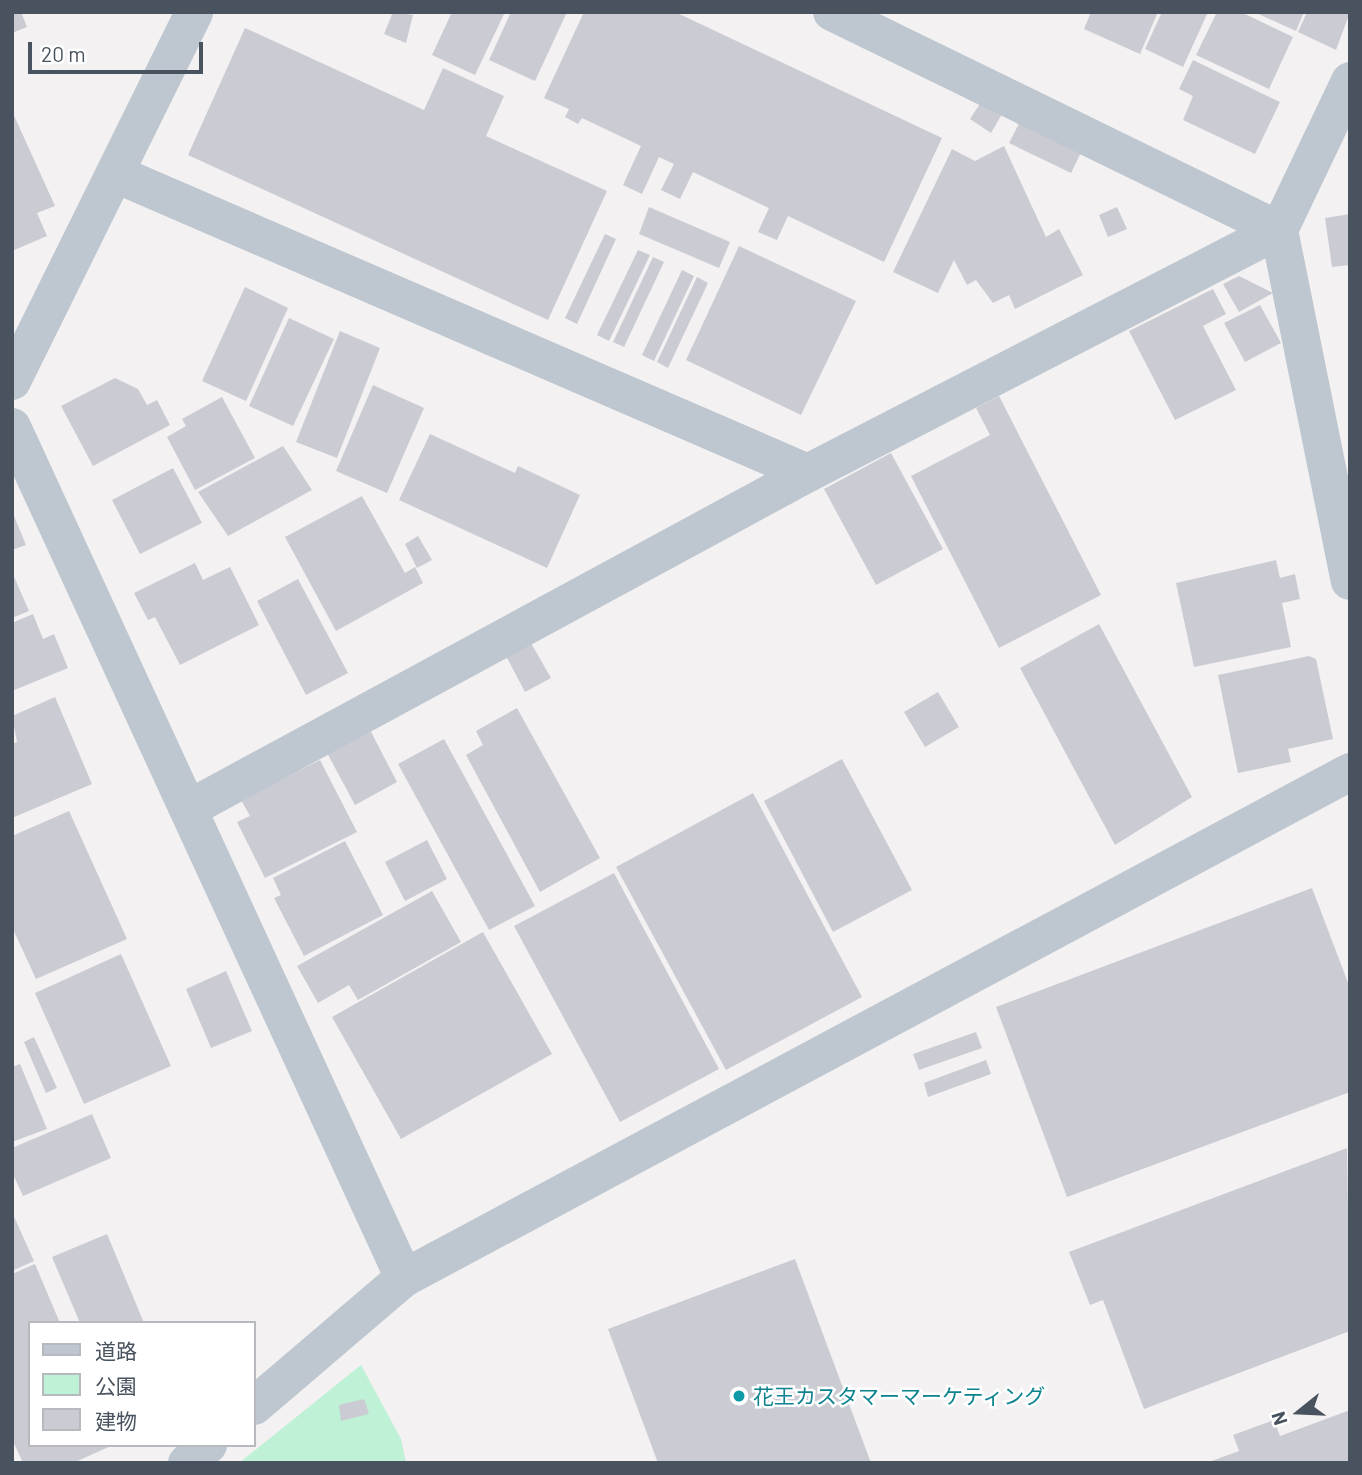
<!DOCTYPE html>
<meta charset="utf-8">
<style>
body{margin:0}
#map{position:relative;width:1362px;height:1475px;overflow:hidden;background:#f3f1f1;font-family:Barlow,"Noto Sans JP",sans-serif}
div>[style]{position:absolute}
.green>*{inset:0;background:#bff1d6}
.building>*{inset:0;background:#cbccd3}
.minor>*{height:38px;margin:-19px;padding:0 19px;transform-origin:19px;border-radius:19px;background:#bec7d0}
.dots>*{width:19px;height:19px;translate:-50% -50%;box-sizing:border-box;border:4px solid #fff;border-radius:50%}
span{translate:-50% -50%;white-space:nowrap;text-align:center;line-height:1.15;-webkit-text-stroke:5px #fff;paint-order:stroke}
.culture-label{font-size:21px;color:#0d838f}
.left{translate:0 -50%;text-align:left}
.frame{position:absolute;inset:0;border:14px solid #48535f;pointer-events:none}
.legend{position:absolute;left:28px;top:1321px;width:228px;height:126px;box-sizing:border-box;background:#fff;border:2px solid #b6babf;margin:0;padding:9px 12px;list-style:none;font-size:21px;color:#48535f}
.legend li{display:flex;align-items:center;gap:14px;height:35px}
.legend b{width:35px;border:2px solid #b6babf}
.north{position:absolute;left:1264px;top:1377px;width:70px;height:70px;-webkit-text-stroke:5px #fff;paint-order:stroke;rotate:252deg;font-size:19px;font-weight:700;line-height:28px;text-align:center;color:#48535f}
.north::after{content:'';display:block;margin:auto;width:24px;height:32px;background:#48535f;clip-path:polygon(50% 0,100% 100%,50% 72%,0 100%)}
.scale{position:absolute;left:28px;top:42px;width:175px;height:32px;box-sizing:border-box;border:4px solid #48535f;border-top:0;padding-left:9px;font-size:21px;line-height:24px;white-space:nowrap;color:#48535f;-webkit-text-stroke:5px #fff;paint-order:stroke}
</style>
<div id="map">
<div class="green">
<div style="clip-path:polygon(361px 1365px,401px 1439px,406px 1463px,239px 1463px)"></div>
</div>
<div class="building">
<div style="clip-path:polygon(12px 12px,21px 12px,27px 27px,12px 33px)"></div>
<div style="clip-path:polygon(393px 12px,413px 15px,406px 43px,384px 34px)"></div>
<div style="clip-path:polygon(452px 12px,505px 12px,475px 75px,432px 55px)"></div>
<div style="clip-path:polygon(511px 12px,567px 12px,535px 81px,489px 60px)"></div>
<div style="clip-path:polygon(584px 12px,675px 12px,942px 138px,884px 262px,788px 216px,777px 240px,758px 232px,769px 208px,693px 172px,680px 199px,661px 190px,674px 164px,659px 157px,642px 194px,623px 185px,641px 146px,582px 118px,578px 124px,565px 117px,569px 109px,544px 98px)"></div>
<div style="clip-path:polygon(1091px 12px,1158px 12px,1140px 54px,1084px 29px)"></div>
<div style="clip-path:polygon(1162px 12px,1208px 12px,1183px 67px,1145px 49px)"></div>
<div style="clip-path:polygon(1217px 12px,1241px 12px,1293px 37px,1269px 89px,1196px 55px)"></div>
<div style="clip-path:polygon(1254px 12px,1304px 12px,1296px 31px)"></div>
<div style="clip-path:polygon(1307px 12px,1350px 12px,1336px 50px,1298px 32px)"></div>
<div style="clip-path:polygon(245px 28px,424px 110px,443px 68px,504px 96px,486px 136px,607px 191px,548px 320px,188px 155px)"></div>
<div style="clip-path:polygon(1193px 60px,1280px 102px,1255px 154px,1183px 120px,1193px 96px,1179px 89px)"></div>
<div style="clip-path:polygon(985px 96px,1005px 109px,991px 133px,970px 119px)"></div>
<div style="clip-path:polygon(1026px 110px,1087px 140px,1071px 173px,1009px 143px)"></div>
<div style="clip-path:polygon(12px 111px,55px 206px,37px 213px,47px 236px,12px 251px)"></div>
<div style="clip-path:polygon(1004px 146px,1046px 237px,1059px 229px,1083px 275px,1015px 309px,1009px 295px,993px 303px,976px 280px,967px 285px,954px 260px,938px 293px,893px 272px,952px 149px,975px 161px)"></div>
<div style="clip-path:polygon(649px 207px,730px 242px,719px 268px,639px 234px)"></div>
<div style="clip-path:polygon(1117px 207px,1127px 229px,1108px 237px,1099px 215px)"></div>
<div style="clip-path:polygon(1350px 214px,1350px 265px,1332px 267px,1325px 218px)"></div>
<div style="clip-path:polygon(605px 234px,616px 239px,577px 324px,565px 318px)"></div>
<div style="clip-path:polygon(739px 246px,856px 301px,801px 415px,686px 360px)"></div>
<div style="clip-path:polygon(638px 250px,650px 255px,609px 341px,597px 335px)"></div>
<div style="clip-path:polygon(653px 257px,664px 262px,624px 347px,613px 342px)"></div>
<div style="clip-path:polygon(682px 270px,694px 276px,654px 361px,642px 355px)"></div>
<div style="clip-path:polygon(1239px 276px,1273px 293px,1239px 312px,1223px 284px)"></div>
<div style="clip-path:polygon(697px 277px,708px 283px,668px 368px,657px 362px)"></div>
<div style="clip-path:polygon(245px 287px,288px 308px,246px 401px,202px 381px)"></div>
<div style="clip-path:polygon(1213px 289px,1226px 314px,1203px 326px,1236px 390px,1175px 420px,1129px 331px)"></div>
<div style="clip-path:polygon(1260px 305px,1281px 343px,1245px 362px,1224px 323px)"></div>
<div style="clip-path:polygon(289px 318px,334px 339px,293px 426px,249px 406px)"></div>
<div style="clip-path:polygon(340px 331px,380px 348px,337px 458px,296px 442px)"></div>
<div style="clip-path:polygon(115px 378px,138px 389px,147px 405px,157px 400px,170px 425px,93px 466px,61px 406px)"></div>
<div style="clip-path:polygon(373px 385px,424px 408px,387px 493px,336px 471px)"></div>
<div style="clip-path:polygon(999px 396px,1101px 595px,999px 648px,911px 476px,990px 435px,976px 408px)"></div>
<div style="clip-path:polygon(222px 397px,255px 458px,195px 490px,167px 437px,186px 426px,182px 419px)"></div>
<div style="clip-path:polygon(430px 434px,515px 473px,518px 466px,580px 495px,547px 568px,399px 500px)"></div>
<div style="clip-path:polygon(283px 446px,312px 490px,228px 536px,198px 492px)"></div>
<div style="clip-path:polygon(891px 453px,943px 549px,876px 585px,824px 489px)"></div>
<div style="clip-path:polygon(173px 468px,202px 523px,140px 554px,112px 500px)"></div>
<div style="clip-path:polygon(362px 496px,405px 573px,415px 567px,423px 583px,336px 631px,285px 537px)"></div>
<div style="clip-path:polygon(12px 511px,26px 545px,12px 550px)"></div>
<div style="clip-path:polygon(418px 536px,432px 560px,417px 568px,405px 544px)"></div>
<div style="clip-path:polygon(1276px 560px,1280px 578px,1295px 574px,1300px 599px,1282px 603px,1291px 647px,1194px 667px,1176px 583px)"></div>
<div style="clip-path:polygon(195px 563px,203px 580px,230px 567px,259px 625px,180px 665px,155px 617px,148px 620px,134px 593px)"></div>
<div style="clip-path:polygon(12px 572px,29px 611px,12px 618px)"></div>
<div style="clip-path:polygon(298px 579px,348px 673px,306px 695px,257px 601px)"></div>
<div style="clip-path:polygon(33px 614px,43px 639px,54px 634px,68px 668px,12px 691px,12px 623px)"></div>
<div style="clip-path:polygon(1099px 624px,1192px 797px,1115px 845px,1020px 668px)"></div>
<div style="clip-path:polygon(531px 643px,551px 678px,525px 692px,506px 656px)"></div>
<div style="clip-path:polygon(1309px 656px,1316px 659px,1333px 739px,1288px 749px,1291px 762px,1238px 773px,1218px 675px)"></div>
<div style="clip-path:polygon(938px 692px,959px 727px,925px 747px,904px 712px)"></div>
<div style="clip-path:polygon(55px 697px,92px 784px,12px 818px,12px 744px,17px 742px,12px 716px)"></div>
<div style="clip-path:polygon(517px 708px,600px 858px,540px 892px,466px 755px,483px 745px,476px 731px)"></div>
<div style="clip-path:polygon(369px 728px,397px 782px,355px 805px,326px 751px)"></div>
<div style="clip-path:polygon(444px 739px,535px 906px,489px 930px,398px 764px)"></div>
<div style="clip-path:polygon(842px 759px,912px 890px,833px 932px,764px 801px)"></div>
<div style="clip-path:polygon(320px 760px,357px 832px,265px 878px,237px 822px,250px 816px,241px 800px)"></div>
<div style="clip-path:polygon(753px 793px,862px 997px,726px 1070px,616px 867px)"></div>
<div style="clip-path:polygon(69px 811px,127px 939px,36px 979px,12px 927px,12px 836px)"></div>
<div style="clip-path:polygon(427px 840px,447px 879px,405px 901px,385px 862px)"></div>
<div style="clip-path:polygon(345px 841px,383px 915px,304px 956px,274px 898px,281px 895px,273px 878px)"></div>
<div style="clip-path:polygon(614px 873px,719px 1069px,620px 1122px,514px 926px)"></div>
<div style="clip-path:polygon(1312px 888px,1350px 988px,1350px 1092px,1067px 1197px,996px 1007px)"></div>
<div style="clip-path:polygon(432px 891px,461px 942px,358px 1000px,349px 985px,318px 1003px,297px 966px)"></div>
<div style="clip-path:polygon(483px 932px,552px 1054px,401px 1139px,332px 1017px)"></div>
<div style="clip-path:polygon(121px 954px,171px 1066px,84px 1104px,35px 993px)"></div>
<div style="clip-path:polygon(226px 971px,252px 1031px,211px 1048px,186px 989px)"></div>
<div style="clip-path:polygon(976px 1032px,982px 1048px,919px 1070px,913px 1054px)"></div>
<div style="clip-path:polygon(34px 1037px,57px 1088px,46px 1093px,24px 1042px)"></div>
<div style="clip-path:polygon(986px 1060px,991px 1074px,928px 1097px,924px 1083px)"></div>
<div style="clip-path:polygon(20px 1064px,47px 1129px,12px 1142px,12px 1067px)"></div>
<div style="clip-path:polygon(92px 1114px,111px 1158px,23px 1196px,12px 1172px,12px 1148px)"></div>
<div style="clip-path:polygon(1347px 1148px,1350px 1331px,1144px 1409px,1103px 1300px,1090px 1305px,1069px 1252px)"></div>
<div style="clip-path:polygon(12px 1212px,34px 1261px,12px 1271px)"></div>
<div style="clip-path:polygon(107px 1234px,144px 1323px,80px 1323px,52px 1257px)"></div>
<div style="clip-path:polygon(795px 1259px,871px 1463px,658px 1463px,608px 1329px)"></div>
<div style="clip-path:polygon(35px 1264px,60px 1323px,30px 1323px,30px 1445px,113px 1445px,73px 1463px,23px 1463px,12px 1439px,12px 1274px)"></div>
<div style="clip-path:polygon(364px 1399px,369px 1414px,341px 1421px,339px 1405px)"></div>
<div style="clip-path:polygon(1350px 1410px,1350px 1463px,1206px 1463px,1239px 1451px,1233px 1435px,1274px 1420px,1280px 1436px)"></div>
</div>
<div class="minor">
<div style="left:832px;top:12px;width:497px;rotate:26deg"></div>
<div style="left:1279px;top:230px;width:358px;rotate:78.6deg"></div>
<div style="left:116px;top:174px;width:754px;rotate:23.37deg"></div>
<div style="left:12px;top:381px;width:411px;rotate:-63.7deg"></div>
<div style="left:12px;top:427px;width:937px;rotate:65.27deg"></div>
<div style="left:190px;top:808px;width:703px;rotate:-28.46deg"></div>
<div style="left:808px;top:473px;width:530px;rotate:-27.29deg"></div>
<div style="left:1279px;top:230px;width:165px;rotate:-64.5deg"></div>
<div style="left:254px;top:1406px;width:197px;rotate:-40.5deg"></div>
<div style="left:404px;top:1278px;width:1073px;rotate:-28.14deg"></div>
<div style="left:187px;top:1463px;width:28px;rotate:-41deg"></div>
</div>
<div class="dots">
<div style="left:739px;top:1396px;background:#0f9aa8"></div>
</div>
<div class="culture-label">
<span class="left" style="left:753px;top:1396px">花王カスタマーマーケティング</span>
</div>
<div class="frame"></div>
<ul class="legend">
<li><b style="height:9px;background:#bec7d0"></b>道路</li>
<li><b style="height:19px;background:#bff1d6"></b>公園</li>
<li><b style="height:19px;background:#cbccd3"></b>建物</li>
</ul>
<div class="north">N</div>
<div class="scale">20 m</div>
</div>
